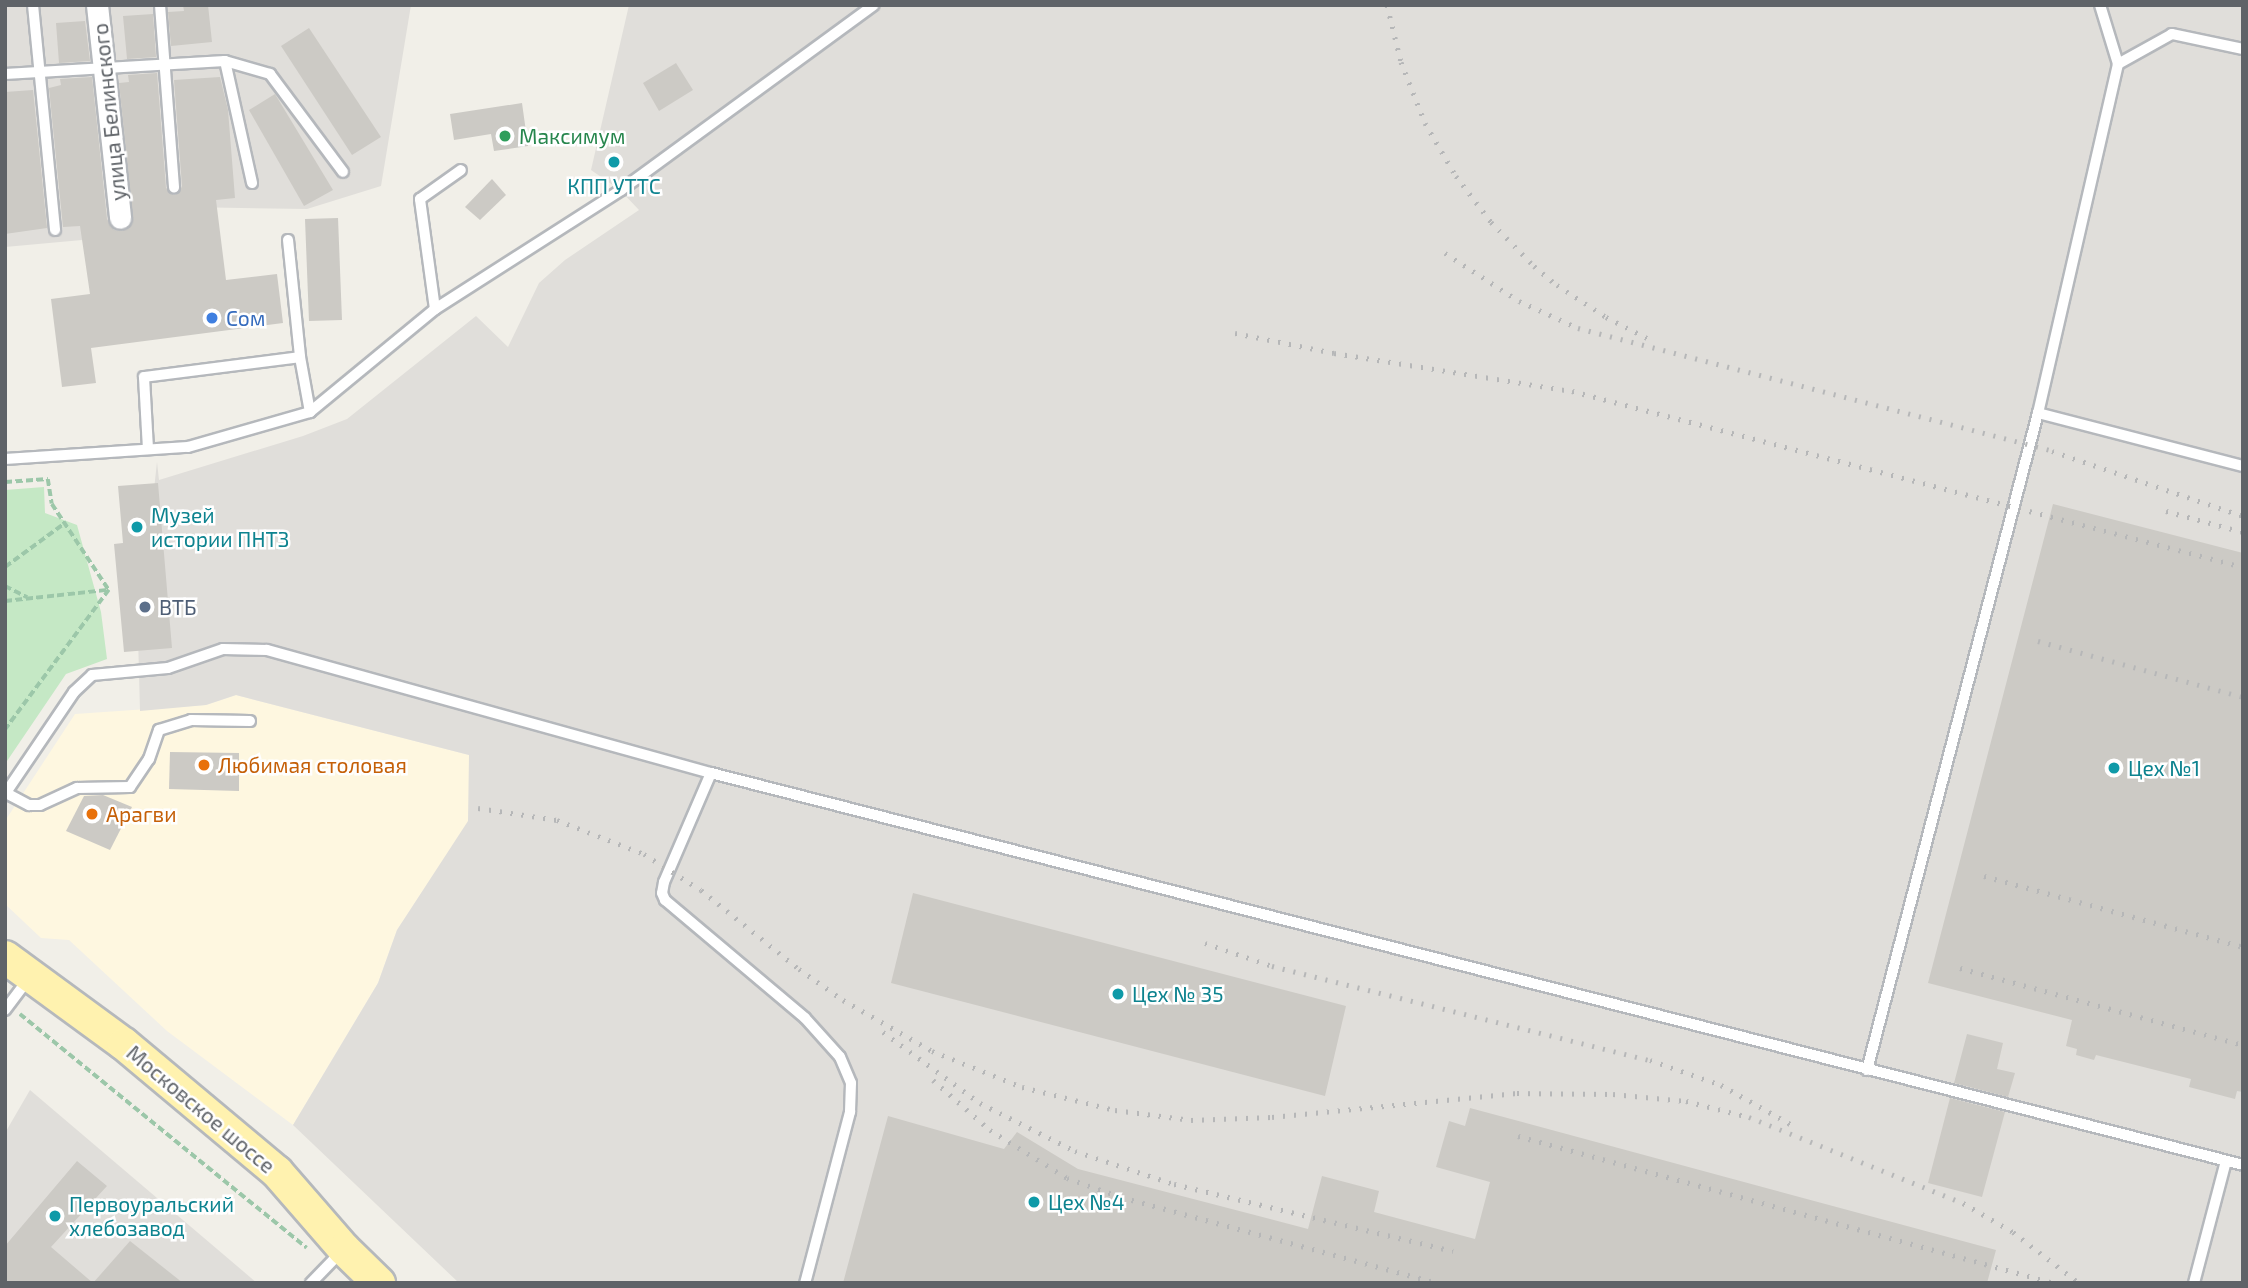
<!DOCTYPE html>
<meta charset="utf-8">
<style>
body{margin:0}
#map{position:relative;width:2248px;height:1288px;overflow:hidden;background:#f1efe8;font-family:"Exo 2",sans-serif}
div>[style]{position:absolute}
.commercial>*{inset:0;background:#fef7e0}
.industrial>*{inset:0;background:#e0deda}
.green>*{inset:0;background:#c5e8c5}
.building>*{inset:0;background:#cccac5}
.path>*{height:3.5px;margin-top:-1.75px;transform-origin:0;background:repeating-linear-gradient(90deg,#9cc7a9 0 7px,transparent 0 10.5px)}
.roads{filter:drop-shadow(2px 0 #b5b8bc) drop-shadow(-2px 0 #b5b8bc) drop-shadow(0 2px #b5b8bc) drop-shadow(0 -2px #b5b8bc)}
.service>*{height:10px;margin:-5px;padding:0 5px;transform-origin:5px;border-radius:5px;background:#fff}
.minor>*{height:21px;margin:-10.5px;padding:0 10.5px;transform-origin:10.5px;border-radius:10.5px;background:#fff}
.primary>*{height:32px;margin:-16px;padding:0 16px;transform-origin:16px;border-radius:16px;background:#fff2af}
.rail>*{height:5px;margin-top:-2.5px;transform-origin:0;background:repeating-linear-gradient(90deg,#b6b7b8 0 2px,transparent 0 11px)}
.dots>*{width:19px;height:19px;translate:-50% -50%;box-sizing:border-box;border:4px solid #fff;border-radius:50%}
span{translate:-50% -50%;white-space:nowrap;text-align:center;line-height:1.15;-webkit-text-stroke:5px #fff;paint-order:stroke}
.street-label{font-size:21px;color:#5f6368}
.leisure-label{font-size:21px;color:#27864d}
.left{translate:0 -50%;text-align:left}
.culture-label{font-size:21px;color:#0d838f}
.shop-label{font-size:21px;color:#366cbe}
.service-label{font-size:21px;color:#4e5e75}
.food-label{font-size:21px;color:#c56008}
.frame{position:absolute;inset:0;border:7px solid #5f6368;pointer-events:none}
</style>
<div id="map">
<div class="commercial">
<div style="clip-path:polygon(236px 695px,469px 755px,469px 821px,397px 930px,378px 983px,293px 1125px,167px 1031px,69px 940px,41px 938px,5px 904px,5px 821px,75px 714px,206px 705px)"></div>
</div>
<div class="industrial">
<div style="clip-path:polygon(5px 5px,411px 5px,381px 186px,307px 209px,184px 207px,82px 240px,5px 247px)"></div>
<div style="clip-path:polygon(629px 5px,2243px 5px,2243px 1283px,459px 1283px,293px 1125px,378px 983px,397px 930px,468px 821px,469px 755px,236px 695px,206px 705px,140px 711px,138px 636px,157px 462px,159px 480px,303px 436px,347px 419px,476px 316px,508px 347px,539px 283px,565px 260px,639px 210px,620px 190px,591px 170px)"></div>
<div style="clip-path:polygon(30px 1090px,257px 1283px,5px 1283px,5px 1133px)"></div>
</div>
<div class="green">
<div style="clip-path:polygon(44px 487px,45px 513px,77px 525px,101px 612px,107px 659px,66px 674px,5px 764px,5px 490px)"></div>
</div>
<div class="building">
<div style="clip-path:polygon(183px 5px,208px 5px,212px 42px,171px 46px,168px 12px,184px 11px)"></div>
<div style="clip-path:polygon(153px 14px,156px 57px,127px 59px,123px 16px)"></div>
<div style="clip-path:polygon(85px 21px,90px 61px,59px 63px,56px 23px)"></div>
<div style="clip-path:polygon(309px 28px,381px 137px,352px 155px,281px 46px)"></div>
<div style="clip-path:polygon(676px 63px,693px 90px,659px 111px,643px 83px)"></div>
<div style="clip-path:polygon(157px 73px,166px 188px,174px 195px,179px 193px,182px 186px,174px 80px,220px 77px,228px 110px,235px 198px,216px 200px,226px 280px,277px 274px,283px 323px,91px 348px,96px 383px,62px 387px,51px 299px,90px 294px,80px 226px,63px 227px,49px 88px,61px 85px,60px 79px,92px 77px,107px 219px,114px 230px,122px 231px,132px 224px,133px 217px,119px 83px,129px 82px,128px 75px)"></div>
<div style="clip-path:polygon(33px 90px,47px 228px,5px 234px,5px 92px)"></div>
<div style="clip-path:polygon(275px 94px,333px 190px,304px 206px,249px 110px)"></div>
<div style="clip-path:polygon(522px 103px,528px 146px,494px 151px,491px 134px,454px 140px,450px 114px)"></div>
<div style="clip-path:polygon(492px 179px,506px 195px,480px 220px,465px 207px)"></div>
<div style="clip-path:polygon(338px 218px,342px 320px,309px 321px,305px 219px)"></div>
<div style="clip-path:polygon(158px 483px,172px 648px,124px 652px,114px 544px,123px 543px,118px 486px)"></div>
<div style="clip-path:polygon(2053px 504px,2243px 553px,2243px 1092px,2237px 1091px,2235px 1099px,2189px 1087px,2191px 1079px,2096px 1055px,2094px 1060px,2076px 1055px,2077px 1049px,2066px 1046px,2072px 1020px,1928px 983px)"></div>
<div style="clip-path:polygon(170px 752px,239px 753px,239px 791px,169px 789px)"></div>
<div style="clip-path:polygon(103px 795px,132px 807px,110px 850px,66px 831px,84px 796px)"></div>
<div style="clip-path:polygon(913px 893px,1346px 1006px,1325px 1096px,891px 983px)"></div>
<div style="clip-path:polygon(1967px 1034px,2003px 1043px,1997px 1069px,2015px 1073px,2008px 1097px,1954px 1083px)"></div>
<div style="clip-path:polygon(1950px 1098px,2005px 1112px,1982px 1197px,1928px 1183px)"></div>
<div style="clip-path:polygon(1470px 1108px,1996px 1250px,1987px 1283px,843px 1283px,888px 1116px,1004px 1149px,1017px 1132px,1078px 1169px,1308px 1229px,1322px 1176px,1379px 1191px,1374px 1212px,1475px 1239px,1490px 1182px,1436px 1167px,1449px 1121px,1465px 1126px)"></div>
<div style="clip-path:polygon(77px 1161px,107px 1186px,51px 1247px,93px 1283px,5px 1283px,5px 1246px)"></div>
<div style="clip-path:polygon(130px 1241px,183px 1283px,93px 1283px)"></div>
</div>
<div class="path">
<div style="left:5px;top:482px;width:43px;rotate:-4deg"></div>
<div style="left:48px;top:479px;width:25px;rotate:81deg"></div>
<div style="left:52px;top:504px;width:103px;rotate:56.5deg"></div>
<div style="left:109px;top:590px;width:174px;rotate:126.6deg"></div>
<div style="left:5px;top:567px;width:74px;rotate:-36.3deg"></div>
<div style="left:5px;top:586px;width:25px;rotate:27deg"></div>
<div style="left:5px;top:601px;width:103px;rotate:-6.2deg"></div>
<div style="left:20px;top:1014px;width:370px;rotate:39.2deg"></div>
</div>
<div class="roads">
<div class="service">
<div style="left:33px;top:5px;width:226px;rotate:84.4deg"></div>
<div style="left:160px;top:5px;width:183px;rotate:85.6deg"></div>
<div style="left:2100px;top:5px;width:62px;rotate:73deg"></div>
<div style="left:2243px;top:49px;width:73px;rotate:-168.1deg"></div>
<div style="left:2172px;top:34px;width:62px;rotate:150.9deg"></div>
<div style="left:2118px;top:64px;width:358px;rotate:102.9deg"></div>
<div style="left:2038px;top:413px;width:212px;rotate:14.5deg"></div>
<div style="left:225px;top:61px;width:125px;rotate:77.5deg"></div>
<div style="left:5px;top:74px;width:220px;rotate:-3.4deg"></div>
<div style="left:225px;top:61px;width:47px;rotate:16.1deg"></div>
<div style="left:270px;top:74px;width:122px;rotate:53.3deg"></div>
<div style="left:288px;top:240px;width:118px;rotate:84.1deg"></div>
<div style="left:300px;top:357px;width:56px;rotate:79.7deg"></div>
<div style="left:435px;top:309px;width:111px;rotate:-97.8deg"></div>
<div style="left:420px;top:199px;width:50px;rotate:-35.3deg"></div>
<div style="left:148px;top:449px;width:72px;rotate:-93.2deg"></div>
<div style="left:144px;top:377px;width:157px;rotate:-7.3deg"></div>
<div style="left:5px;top:459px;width:183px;rotate:-3.8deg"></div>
<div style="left:188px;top:447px;width:127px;rotate:-16deg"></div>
<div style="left:310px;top:412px;width:162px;rotate:-39.5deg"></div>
<div style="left:435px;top:309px;width:221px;rotate:-32.6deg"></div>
<div style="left:621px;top:190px;width:313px;rotate:-36.2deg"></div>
<div style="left:711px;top:773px;width:119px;rotate:113.3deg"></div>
<div style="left:664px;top:882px;width:11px;rotate:100deg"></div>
<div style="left:662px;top:893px;width:8px;rotate:67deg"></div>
<div style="left:665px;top:900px;width:183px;rotate:40.1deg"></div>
<div style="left:805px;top:1018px;width:52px;rotate:48.1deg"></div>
<div style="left:840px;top:1057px;width:28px;rotate:67deg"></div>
<div style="left:851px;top:1083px;width:29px;rotate:92deg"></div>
<div style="left:850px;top:1112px;width:177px;rotate:104.7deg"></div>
<div style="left:6px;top:793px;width:26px;rotate:28deg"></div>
<div style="left:29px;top:805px;width:11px"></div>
<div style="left:40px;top:805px;width:41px;rotate:-24.7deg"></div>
<div style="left:77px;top:788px;width:53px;rotate:-1.1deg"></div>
<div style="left:130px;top:787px;width:34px;rotate:-56deg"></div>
<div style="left:149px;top:759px;width:31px;rotate:-71deg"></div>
<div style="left:159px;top:730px;width:34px;rotate:-17deg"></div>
<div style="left:191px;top:720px;width:59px;rotate:1deg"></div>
<div style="left:5px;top:794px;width:123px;rotate:-55.9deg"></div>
<div style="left:74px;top:692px;width:25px;rotate:-43deg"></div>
<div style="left:92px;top:675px;width:76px;rotate:-5.3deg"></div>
<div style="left:168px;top:668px;width:58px;rotate:-19.1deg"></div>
<div style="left:223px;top:649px;width:44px;rotate:1.3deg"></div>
<div style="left:267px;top:650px;width:461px;rotate:15.5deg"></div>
<div style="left:711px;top:773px;width:1581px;rotate:14.35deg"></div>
<div style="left:5px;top:1010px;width:40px;rotate:-53deg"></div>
<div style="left:1867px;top:1070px;width:679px;rotate:-75.41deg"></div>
<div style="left:311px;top:1283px;width:45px;rotate:-45.9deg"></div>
<div style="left:2194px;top:1283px;width:126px;rotate:-75.3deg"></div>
</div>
<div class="minor">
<div style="left:97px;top:5px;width:214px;rotate:83.8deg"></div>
</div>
<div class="primary">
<div style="left:5px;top:957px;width:147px;rotate:36.2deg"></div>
<div style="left:124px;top:1044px;width:199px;rotate:39.9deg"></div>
<div style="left:277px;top:1172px;width:102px;rotate:49deg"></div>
<div style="left:344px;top:1249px;width:49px;rotate:44.2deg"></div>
</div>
</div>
<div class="rail">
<div style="left:1387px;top:5px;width:59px;rotate:76.2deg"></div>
<div style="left:1401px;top:62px;width:66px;rotate:68.5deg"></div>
<div style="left:1425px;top:123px;width:61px;rotate:59.7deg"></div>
<div style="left:1456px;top:176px;width:58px;rotate:52.7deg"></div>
<div style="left:1491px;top:222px;width:62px;rotate:45.7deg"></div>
<div style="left:1534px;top:266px;width:30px;rotate:40deg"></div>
<div style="left:1557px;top:285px;width:59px;rotate:33.1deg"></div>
<div style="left:1606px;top:317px;width:48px;rotate:27.1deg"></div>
<div style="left:1445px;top:253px;width:88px;rotate:33deg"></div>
<div style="left:1519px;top:301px;width:65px;rotate:24.6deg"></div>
<div style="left:1578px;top:328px;width:490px;rotate:14.5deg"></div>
<div style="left:2052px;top:451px;width:202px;rotate:18.8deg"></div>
<div style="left:1235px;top:333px;width:101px;rotate:11.4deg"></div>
<div style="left:1334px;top:353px;width:241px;rotate:9.1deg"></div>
<div style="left:1572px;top:391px;width:694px;rotate:14.7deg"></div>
<div style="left:2166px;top:511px;width:80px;rotate:15.3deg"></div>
<div style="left:2038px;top:641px;width:213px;rotate:15.3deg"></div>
<div style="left:478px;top:808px;width:80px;rotate:8.6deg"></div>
<div style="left:557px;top:820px;width:93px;rotate:21.3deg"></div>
<div style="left:644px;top:854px;width:67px;rotate:32.3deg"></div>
<div style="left:701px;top:890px;width:126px;rotate:38.9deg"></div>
<div style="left:799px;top:969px;width:54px;rotate:35.2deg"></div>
<div style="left:843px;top:1000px;width:103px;rotate:29.8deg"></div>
<div style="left:932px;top:1051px;width:97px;rotate:21.8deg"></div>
<div style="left:1022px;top:1087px;width:96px;rotate:13.9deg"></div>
<div style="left:1115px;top:1110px;width:77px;rotate:7.5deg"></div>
<div style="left:1191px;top:1120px;width:81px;rotate:-2.1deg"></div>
<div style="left:1272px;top:1117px;width:246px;rotate:-5.6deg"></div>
<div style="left:1517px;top:1093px;width:96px;rotate:0.6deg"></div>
<div style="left:1613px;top:1094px;width:73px;rotate:5.5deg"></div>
<div style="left:1686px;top:1101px;width:65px;rotate:14.3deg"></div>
<div style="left:1749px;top:1117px;width:231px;rotate:21.9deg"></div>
<div style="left:1963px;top:1203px;width:58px;rotate:30.1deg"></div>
<div style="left:2013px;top:1232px;width:83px;rotate:37.7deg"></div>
<div style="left:1984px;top:876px;width:269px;rotate:15.3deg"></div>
<div style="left:1205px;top:943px;width:71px;rotate:18.9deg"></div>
<div style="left:1272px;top:966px;width:390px;rotate:14deg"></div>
<div style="left:1650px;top:1060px;width:75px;rotate:19.4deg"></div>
<div style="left:1721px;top:1085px;width:81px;rotate:29.4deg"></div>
<div style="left:1960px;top:968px;width:293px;rotate:15.2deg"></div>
<div style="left:883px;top:1032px;width:120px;rotate:36.2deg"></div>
<div style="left:980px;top:1103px;width:106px;rotate:26.8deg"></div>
<div style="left:1075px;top:1151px;width:104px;rotate:18.4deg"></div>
<div style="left:1174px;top:1184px;width:287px;rotate:13.5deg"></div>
<div style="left:933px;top:1080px;width:76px;rotate:41.3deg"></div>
<div style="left:990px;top:1130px;width:91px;rotate:31.9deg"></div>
<div style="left:1067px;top:1178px;width:57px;rotate:19.4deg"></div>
<div style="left:1121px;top:1197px;width:328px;rotate:15.2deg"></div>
<div style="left:1518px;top:1136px;width:556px;rotate:15.34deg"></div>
</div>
<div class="dots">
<div style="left:505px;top:136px;background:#2e9e5b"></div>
<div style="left:614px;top:162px;background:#0f9aa8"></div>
<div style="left:212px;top:318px;background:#3f7fe0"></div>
<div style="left:137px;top:527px;background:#0f9aa8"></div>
<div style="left:145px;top:607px;background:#5c6f8a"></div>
<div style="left:204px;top:765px;background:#e8710a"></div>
<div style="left:2114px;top:768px;background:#0f9aa8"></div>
<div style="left:92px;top:814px;background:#e8710a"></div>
<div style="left:1118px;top:994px;background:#0f9aa8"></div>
<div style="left:1034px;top:1202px;background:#0f9aa8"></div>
<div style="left:55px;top:1216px;background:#0f9aa8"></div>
</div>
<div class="street-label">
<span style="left:109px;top:112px;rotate:-96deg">улица Белинского</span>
<span style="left:201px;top:1109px;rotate:40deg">Московское шоссе</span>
</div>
<div class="leisure-label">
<span class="left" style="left:519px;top:136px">Максимум</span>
</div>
<div class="culture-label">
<span style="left:614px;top:186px">КПП УТТС</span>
<span class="left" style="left:151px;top:527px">Музей<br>истории ПНТЗ</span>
<span class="left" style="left:2128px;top:768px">Цех №1</span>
<span class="left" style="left:1132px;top:994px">Цех № 35</span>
<span class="left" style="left:1048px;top:1202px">Цех №4</span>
<span class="left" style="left:69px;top:1216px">Первоуральский<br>хлебозавод</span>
</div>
<div class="shop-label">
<span class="left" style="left:226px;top:318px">Сом</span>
</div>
<div class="service-label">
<span class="left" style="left:159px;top:607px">ВТБ</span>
</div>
<div class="food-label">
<span class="left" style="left:218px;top:765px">Любимая столовая</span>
<span class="left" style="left:106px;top:814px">Арагви</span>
</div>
<div class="frame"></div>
</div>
